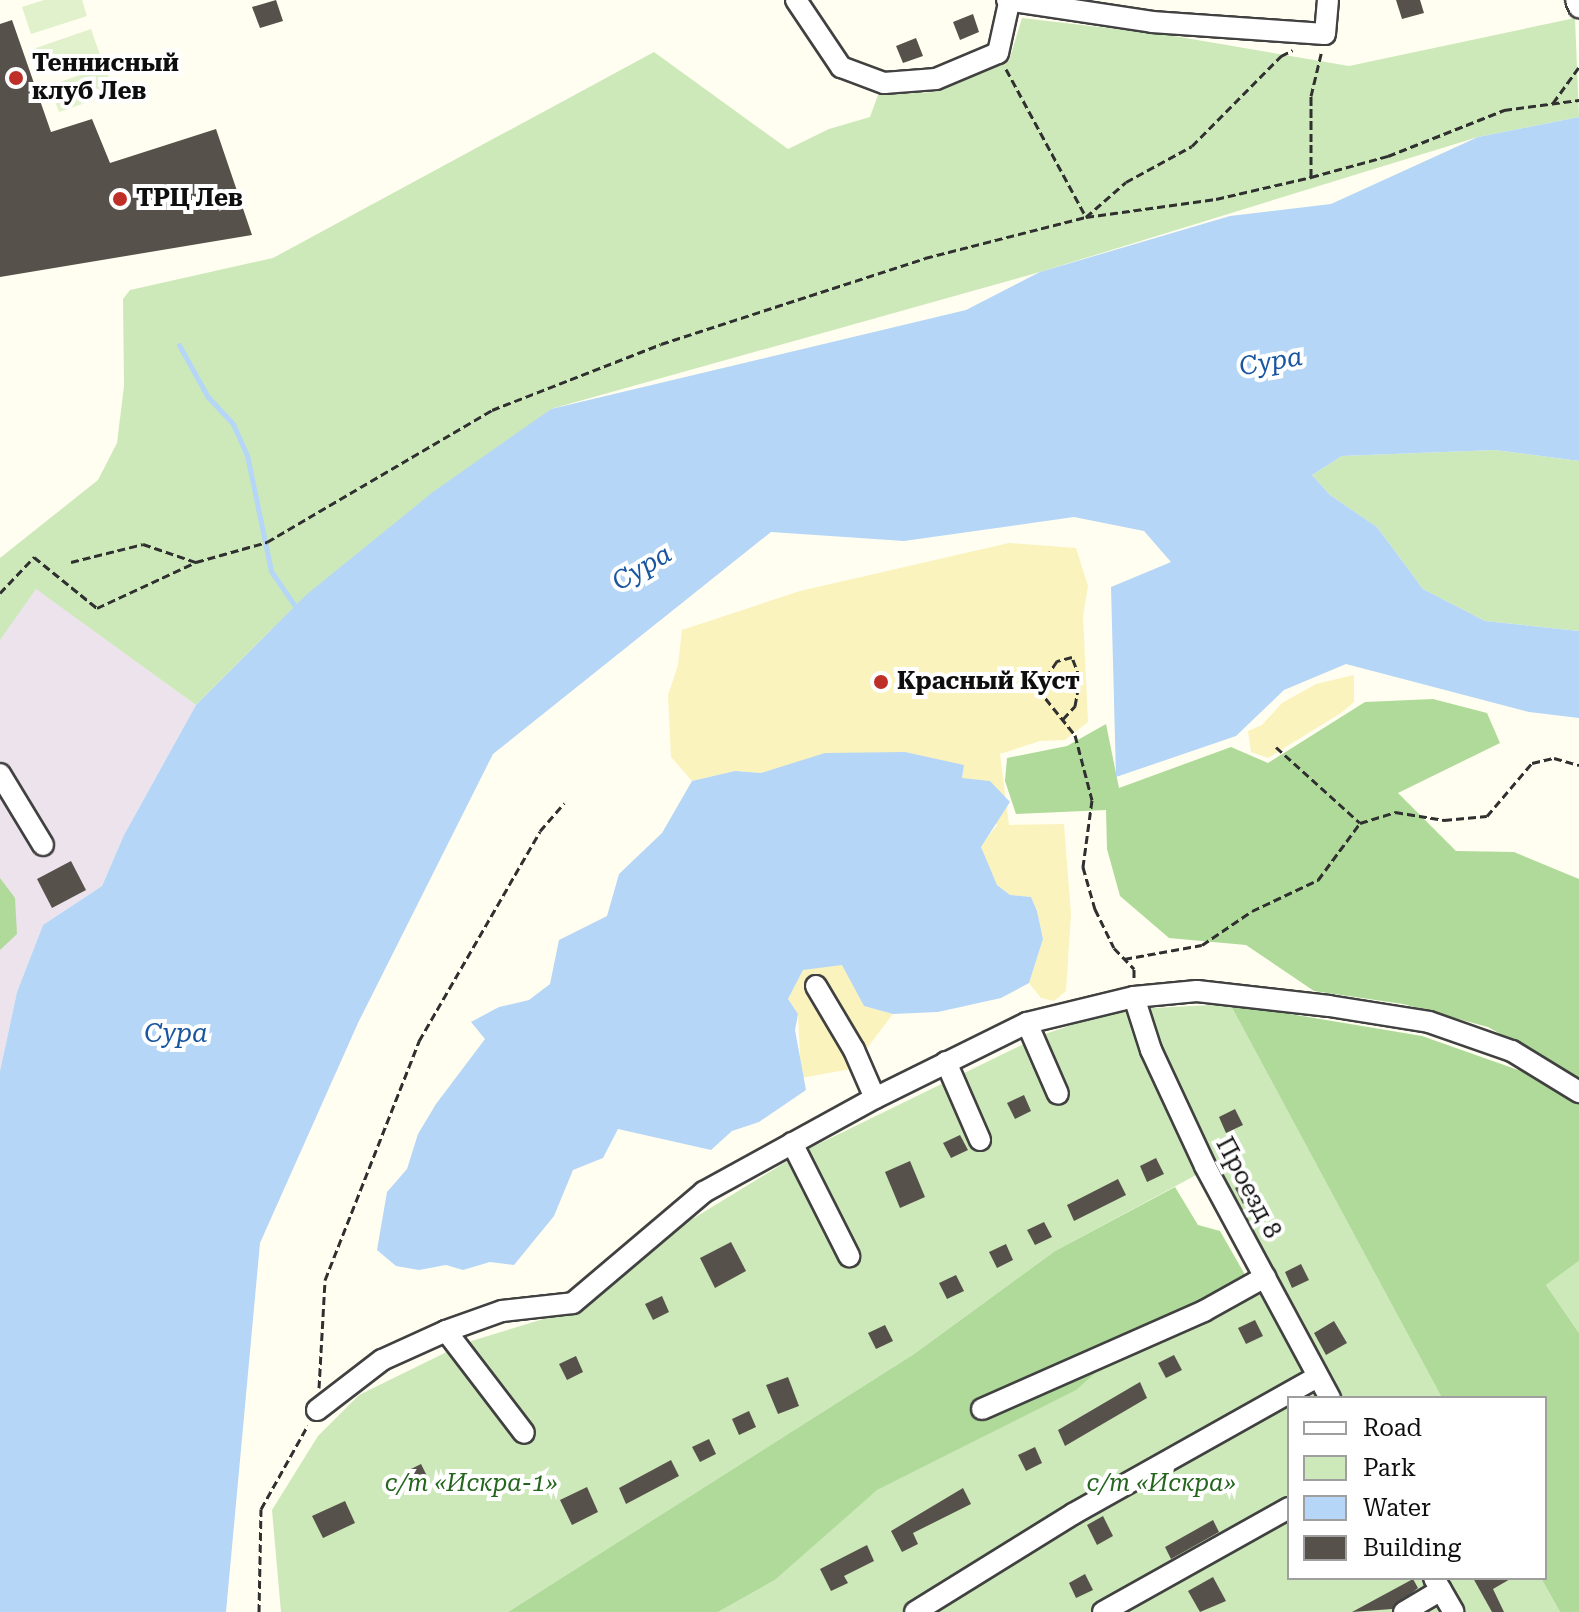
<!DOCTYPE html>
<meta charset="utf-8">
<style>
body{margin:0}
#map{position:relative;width:1579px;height:1612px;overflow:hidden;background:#fffef0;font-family:"Roboto Serif",serif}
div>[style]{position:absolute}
.industrial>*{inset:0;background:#ede3ed}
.green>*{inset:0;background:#cde9ba}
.forest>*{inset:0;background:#afda99}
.sand>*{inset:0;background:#faf3bd}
.pitch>*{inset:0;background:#e0f1cb}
.water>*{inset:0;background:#b5d6f6}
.stream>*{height:5px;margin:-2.5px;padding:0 2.5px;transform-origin:2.5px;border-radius:2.5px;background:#b5d6f6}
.building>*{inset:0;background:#57514b}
.path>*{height:3px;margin-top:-1.5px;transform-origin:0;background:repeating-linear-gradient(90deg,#303030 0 8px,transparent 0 12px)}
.roads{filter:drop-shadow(2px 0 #414141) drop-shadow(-2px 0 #414141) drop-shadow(0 2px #414141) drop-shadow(0 -2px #414141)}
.minor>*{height:20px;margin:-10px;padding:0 10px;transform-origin:10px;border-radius:10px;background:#fff}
.dots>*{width:22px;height:22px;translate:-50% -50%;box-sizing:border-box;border:4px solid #fff;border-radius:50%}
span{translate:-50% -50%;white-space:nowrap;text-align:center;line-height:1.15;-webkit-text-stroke:8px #fff;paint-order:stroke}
.poi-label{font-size:24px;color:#0e0e0e;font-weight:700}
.left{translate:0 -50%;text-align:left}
.street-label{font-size:24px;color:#0e0e0e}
.park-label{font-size:24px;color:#25661f;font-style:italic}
.water-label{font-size:26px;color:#1856a0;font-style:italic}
.legend{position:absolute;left:1287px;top:1396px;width:260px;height:184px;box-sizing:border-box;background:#fff;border:2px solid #9f9f9f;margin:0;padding:10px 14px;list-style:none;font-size:24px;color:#0e0e0e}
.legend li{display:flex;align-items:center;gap:16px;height:40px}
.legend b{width:40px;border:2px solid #9f9f9f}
</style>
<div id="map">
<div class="industrial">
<div style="clip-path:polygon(36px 588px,196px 705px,124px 835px,102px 886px,43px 925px,17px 992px,0 1071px,0 639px)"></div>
</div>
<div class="green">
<div style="clip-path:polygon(1022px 18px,1168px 35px,1349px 66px,1575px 18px,1579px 117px,1478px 137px,1040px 272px,551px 409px,270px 631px,196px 705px,36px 589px,0 640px,0 558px,98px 480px,117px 443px,124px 386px,123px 299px,130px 290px,273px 258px,654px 52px,788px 149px,829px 129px,870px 117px,878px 95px,935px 92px,1009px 61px)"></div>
<div style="clip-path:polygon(1495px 450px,1579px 461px,1579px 631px,1485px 621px,1423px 589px,1377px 527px,1330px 495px,1312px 475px,1342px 456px)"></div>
<div style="clip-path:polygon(1230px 1004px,1442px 1398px,1289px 1398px,1289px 1578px,1541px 1578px,1560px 1612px,718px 1612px,775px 1580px,876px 1490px,988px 1434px,1112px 1358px,1264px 1288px,1211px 1167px,1055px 1251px,914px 1354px,508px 1612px,281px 1612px,272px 1510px,318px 1436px,359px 1395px,465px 1343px,576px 1309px,658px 1240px,802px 1152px,1042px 1035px,1116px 1010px)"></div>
<div style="clip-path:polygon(1579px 1261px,1579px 1333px,1546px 1285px)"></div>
</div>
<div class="forest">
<div style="clip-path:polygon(1433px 699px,1487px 713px,1500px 743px,1398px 793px,1456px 851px,1514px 852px,1579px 879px,1579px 1078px,1488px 1027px,1403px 1004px,1314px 991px,1246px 945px,1169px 938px,1120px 896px,1107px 849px,1106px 810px,1016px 814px,1005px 781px,1007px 758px,1067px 746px,1106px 724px,1119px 788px,1231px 747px,1268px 763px,1365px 702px)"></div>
<div style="clip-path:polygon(0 878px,15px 898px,17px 934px,0 950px)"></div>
<div style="clip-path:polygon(1230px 1004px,1422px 1036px,1521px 1071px,1579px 1103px,1579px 1261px,1546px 1285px,1579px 1333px,1579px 1612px,1560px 1612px,1541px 1578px,1545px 1398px,1442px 1398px)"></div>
<div style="clip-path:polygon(1175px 1187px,1198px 1225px,1220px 1231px,1248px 1280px,1145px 1329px,1076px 1390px,877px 1490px,775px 1580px,718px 1612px,508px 1612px,914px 1354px,1055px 1251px)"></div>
</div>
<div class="sand">
<div style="clip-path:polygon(1009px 543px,1076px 548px,1088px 586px,1083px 616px,1088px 722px,1065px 740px,1040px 741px,1000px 754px,1009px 825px,1064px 824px,1071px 914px,1066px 991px,1054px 1001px,1041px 998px,1029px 983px,1043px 939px,1037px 911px,1031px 897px,1010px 895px,997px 885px,985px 864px,981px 846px,997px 825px,962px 778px,964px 766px,905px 752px,793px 764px,761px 773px,735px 771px,692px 781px,671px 757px,668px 695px,678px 665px,682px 630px,800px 591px)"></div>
<div style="clip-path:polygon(1354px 675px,1354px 702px,1341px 713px,1268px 758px,1251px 752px,1248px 731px,1262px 725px,1282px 703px,1316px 684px)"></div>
<div style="clip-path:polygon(824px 964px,843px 965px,864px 1006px,893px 1014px,851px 1069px,801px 1078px,798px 1014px,788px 999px,803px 970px)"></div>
</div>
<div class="pitch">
<div style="clip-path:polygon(44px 0,82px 0,87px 16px,31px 34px,22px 7px)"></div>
<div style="clip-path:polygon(91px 29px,100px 55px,45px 74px,36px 48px)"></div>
<div style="clip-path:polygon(105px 66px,114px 93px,59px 112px,49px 86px)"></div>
</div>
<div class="water">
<div style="clip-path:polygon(1579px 117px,1579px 461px,1495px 450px,1342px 456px,1312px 475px,1330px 495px,1377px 527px,1423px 589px,1485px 621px,1579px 631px,1579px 718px,1529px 712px,1346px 664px,1284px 690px,1236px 736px,1116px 777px,1111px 587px,1171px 562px,1144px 531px,1074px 517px,904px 541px,771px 532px,493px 754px,358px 1023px,260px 1243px,226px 1612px,0 1612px,0 1071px,17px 992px,43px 925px,102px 886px,124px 835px,196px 705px,306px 595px,433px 492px,551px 409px,966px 310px,1040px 272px,1230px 216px,1331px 204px,1478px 137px)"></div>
<div style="clip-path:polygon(905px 752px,964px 765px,962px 778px,990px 781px,1010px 802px,981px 847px,997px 885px,1010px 895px,1031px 897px,1037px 911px,1043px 939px,1029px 983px,1001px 998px,938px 1012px,893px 1014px,864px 1006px,842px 965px,803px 970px,788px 999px,798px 1014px,795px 1030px,806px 1090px,759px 1122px,732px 1131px,711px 1150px,618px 1129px,603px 1158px,573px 1170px,554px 1216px,514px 1265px,490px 1262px,463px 1270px,446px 1265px,419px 1270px,396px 1266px,377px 1250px,387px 1192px,407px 1169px,418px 1134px,436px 1104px,485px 1039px,471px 1022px,499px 1007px,529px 1000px,550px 984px,559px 940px,607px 916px,619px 874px,662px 833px,692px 781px,735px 771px,761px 773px,825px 753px)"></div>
</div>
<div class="stream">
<div style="left:179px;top:345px;width:60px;rotate:60.9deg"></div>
<div style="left:208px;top:397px;width:37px;rotate:47deg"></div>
<div style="left:233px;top:424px;width:34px;rotate:66deg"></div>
<div style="left:247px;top:455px;width:118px;rotate:78.3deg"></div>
<div style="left:271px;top:571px;width:42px;rotate:55.6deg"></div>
</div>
<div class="building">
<div style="clip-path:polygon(276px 0,283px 21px,260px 28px,252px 7px)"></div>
<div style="clip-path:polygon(1396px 0,1420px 0,1424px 13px,1402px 19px)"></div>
<div style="clip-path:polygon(973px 14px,979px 32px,960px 40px,953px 22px)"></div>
<div style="clip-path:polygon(12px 20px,51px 132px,92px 119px,110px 163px,216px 129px,252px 235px,0 277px,0 24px)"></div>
<div style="clip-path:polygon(916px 38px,923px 56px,903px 63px,896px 46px)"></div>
<div style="clip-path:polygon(71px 861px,86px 890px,52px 908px,37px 879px)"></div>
<div style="clip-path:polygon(1024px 1095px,1031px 1111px,1015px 1119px,1007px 1103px)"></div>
<div style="clip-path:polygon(1235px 1109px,1243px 1125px,1226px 1133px,1219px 1117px)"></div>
<div style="clip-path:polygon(960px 1135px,968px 1150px,951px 1158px,943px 1143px)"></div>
<div style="clip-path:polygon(1156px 1158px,1164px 1174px,1147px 1182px,1140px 1166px)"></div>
<div style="clip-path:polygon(910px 1161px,925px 1197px,900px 1208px,885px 1172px)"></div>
<div style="clip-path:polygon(1118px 1179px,1126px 1195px,1074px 1221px,1067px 1205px)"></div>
<div style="clip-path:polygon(1252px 1180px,1259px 1196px,1243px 1204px,1235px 1188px)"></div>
<div style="clip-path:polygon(1044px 1222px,1052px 1237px,1035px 1245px,1027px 1230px)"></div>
<div style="clip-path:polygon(731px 1242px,746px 1271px,715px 1288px,700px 1258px)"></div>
<div style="clip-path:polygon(1006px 1244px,1013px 1260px,997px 1268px,989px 1252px)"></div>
<div style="clip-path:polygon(1301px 1264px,1309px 1280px,1292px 1288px,1285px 1272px)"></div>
<div style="clip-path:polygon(956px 1275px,964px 1291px,947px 1299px,939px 1283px)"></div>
<div style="clip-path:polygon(662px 1296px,669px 1312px,653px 1320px,645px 1304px)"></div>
<div style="clip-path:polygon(1255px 1320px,1263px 1336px,1246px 1344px,1238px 1328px)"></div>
<div style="clip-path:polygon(1334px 1321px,1347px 1343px,1326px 1355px,1314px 1333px)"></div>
<div style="clip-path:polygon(885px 1325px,893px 1341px,876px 1349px,868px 1333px)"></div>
<div style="clip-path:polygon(1174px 1355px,1182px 1370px,1166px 1378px,1158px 1363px)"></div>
<div style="clip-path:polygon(576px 1356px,583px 1372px,567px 1380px,559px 1364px)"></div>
<div style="clip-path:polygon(788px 1377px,799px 1406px,778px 1414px,766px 1385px)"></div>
<div style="clip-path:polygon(1140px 1382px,1147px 1398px,1065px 1446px,1058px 1430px)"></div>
<div style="clip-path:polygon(749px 1411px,756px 1427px,739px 1435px,732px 1419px)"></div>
<div style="clip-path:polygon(709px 1439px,716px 1454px,700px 1462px,692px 1447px)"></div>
<div style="clip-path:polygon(1035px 1447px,1042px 1463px,1026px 1471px,1018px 1455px)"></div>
<div style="clip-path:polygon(671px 1460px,679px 1476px,626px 1504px,619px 1488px)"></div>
<div style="clip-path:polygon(421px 1464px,429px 1480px,412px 1488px,405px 1472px)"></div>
<div style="clip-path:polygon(587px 1487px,598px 1512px,572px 1525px,560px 1500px)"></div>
<div style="clip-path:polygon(963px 1488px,971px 1504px,913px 1533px,918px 1544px,902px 1552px,891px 1531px)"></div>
<div style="clip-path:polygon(345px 1501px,355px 1523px,323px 1538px,312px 1516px)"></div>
<div style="clip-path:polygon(1103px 1516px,1113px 1536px,1097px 1545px,1087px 1525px)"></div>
<div style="clip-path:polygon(1213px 1520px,1219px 1532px,1171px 1559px,1165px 1547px)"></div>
<div style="clip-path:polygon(867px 1545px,874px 1561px,844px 1576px,848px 1583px,831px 1591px,820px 1569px)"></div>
<div style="clip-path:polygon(1085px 1574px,1093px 1590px,1076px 1598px,1069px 1583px)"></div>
<div style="clip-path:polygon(1213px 1577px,1226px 1601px,1200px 1612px,1188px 1591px)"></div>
<div style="clip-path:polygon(1473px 1578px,1512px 1578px,1493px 1589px,1504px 1612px,1492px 1612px)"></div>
<div style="clip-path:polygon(1413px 1579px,1418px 1588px,1392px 1609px,1352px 1612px)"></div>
</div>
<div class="path">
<div style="left:1006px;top:69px;width:168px;rotate:61.6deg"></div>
<div style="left:1086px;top:217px;width:53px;rotate:-41.2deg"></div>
<div style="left:1126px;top:182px;width:75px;rotate:-28.6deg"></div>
<div style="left:1192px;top:146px;width:127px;rotate:-45.3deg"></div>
<div style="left:1281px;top:56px;width:13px;rotate:-27deg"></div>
<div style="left:1553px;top:103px;width:44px;rotate:-54.2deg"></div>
<div style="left:1311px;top:177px;width:81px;rotate:-90deg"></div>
<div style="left:1311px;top:96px;width:47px;rotate:-76.6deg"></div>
<div style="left:71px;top:562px;width:74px;rotate:-14deg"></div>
<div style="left:143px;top:544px;width:56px;rotate:18.8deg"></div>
<div style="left:196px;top:562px;width:74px;rotate:-15.7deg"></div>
<div style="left:267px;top:542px;width:261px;rotate:-30.4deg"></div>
<div style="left:492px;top:410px;width:181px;rotate:-21.3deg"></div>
<div style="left:661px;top:344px;width:278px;rotate:-18deg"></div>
<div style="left:925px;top:258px;width:166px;rotate:-14.3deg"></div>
<div style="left:1086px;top:217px;width:131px;rotate:-7.9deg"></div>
<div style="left:1216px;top:199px;width:98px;rotate:-13deg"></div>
<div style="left:1311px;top:177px;width:80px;rotate:-15.3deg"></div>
<div style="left:1388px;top:156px;width:125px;rotate:-21.6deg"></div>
<div style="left:1504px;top:110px;width:76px;rotate:-7.6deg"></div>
<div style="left:0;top:593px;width:50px;rotate:-46.6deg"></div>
<div style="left:34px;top:557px;width:81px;rotate:39deg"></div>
<div style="left:97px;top:608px;width:109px;rotate:-24.9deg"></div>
<div style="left:1063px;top:719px;width:18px;rotate:-47deg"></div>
<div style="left:1075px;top:706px;width:28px;rotate:-80deg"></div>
<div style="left:1080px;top:678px;width:22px;rotate:-111deg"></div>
<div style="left:1072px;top:657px;width:16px;rotate:165deg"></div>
<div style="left:1057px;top:661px;width:34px;rotate:124deg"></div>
<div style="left:1038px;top:689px;width:59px;rotate:51.2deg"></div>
<div style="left:1075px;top:735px;width:67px;rotate:75.3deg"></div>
<div style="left:1092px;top:800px;width:68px;rotate:97.7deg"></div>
<div style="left:1083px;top:867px;width:44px;rotate:74.1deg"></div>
<div style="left:1095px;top:909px;width:43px;rotate:64deg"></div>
<div style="left:1114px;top:948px;width:29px;rotate:46deg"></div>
<div style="left:1134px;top:969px;width:12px;rotate:90deg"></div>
<div style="left:1276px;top:747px;width:113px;rotate:42.1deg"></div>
<div style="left:1124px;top:959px;width:79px;rotate:-10.2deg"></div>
<div style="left:1202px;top:945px;width:60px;rotate:-34.2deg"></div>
<div style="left:1252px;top:911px;width:73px;rotate:-25.2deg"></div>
<div style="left:1318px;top:880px;width:71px;rotate:-53.6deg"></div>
<div style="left:1360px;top:823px;width:37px;rotate:-17deg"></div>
<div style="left:1395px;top:812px;width:50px;rotate:9.3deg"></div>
<div style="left:1444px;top:820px;width:43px;rotate:-5.3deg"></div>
<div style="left:1487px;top:816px;width:70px;rotate:-49.7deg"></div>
<div style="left:1532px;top:763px;width:23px;rotate:-13deg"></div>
<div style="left:1554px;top:758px;width:26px;rotate:16deg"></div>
<div style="left:319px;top:1388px;width:108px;rotate:-86.8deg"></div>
<div style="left:325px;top:1280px;width:257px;rotate:-68.5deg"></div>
<div style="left:419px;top:1041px;width:242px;rotate:-60deg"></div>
<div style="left:540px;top:831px;width:37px;rotate:-49deg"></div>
<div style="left:259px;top:1612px;width:103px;rotate:-88.9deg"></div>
<div style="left:261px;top:1509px;width:96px;rotate:-60.8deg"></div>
</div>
<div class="roads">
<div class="minor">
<div style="left:796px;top:0;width:81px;rotate:56.1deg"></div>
<div style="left:841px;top:67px;width:46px;rotate:20.4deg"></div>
<div style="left:884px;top:83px;width:52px;rotate:-4.4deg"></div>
<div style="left:936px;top:79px;width:67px;rotate:-22.8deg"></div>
<div style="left:998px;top:53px;width:51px;rotate:-77.6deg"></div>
<div style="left:1007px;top:0;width:147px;rotate:8.6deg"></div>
<div style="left:1152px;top:22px;width:173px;rotate:4deg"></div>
<div style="left:1325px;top:34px;width:34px;rotate:-85deg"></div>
<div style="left:1576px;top:0;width:8px;rotate:67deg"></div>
<div style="left:0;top:774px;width:83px;rotate:58.8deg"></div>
<div style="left:816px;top:986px;width:74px;rotate:59.3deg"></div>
<div style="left:854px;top:1050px;width:52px;rotate:66.4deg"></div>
<div style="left:1134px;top:997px;width:56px;rotate:72.2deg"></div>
<div style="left:1151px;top:1050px;width:128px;rotate:65deg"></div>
<div style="left:1205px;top:1166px;width:264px;rotate:61.7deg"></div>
<div style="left:1027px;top:1023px;width:77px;rotate:66.4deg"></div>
<div style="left:946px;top:1062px;width:85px;rotate:66.4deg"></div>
<div style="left:792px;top:1143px;width:127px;rotate:63.2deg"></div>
<div style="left:446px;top:1331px;width:128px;rotate:52.6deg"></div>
<div style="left:982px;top:1409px;width:243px;rotate:-23.8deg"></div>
<div style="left:1204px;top:1311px;width:70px;rotate:-29.1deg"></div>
<div style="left:317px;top:1410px;width:82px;rotate:-37.6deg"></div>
<div style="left:382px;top:1360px;width:70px;rotate:-24.4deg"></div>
<div style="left:446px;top:1331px;width:59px;rotate:-19.7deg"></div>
<div style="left:502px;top:1311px;width:71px;rotate:-6.4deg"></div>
<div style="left:573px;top:1303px;width:172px;rotate:-40.3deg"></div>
<div style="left:704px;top:1192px;width:195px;rotate:-28.8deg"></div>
<div style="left:875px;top:1098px;width:169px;rotate:-26.3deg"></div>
<div style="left:1027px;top:1023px;width:110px;rotate:-13.7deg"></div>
<div style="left:1134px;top:997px;width:63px;rotate:-5.4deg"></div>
<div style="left:1197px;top:991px;width:133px;rotate:6.5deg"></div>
<div style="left:1329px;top:1006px;width:101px;rotate:9.1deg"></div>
<div style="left:1429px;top:1022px;width:88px;rotate:19.3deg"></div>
<div style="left:1512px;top:1051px;width:79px;rotate:31.5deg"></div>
<div style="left:1434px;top:1578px;width:39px;rotate:60deg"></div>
<div style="left:915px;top:1612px;width:186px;rotate:-31.8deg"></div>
<div style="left:1073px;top:1514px;width:280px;rotate:-29.3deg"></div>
<div style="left:1103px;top:1612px;width:213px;rotate:-29.2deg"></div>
<div style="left:1404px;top:1612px;width:43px;rotate:-30.7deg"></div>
</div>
</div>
<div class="dots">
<div style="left:16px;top:78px;background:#be3027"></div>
<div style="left:120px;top:199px;background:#be3027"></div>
<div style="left:881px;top:682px;background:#be3027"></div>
</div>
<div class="poi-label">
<span class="left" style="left:32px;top:78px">Теннисный<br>клуб Лев</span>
<span class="left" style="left:136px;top:199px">ТРЦ Лев</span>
<span class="left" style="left:897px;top:682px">Красный Куст</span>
</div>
<div class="street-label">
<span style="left:1248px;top:1188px;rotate:62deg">Проезд 8</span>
</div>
<div class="park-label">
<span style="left:471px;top:1484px">с/т «Искра-1»</span>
<span style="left:1161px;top:1484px">с/т «Искра»</span>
</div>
<div class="water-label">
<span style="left:1271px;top:362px;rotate:-10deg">Сура</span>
<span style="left:642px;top:568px;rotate:-31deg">Сура</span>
<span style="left:176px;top:1034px">Сура</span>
</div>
<ul class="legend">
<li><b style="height:10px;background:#fff"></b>Road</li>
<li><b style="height:22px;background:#cde9ba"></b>Park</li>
<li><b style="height:22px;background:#b5d6f6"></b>Water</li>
<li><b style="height:22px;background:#57514b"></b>Building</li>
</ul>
</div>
